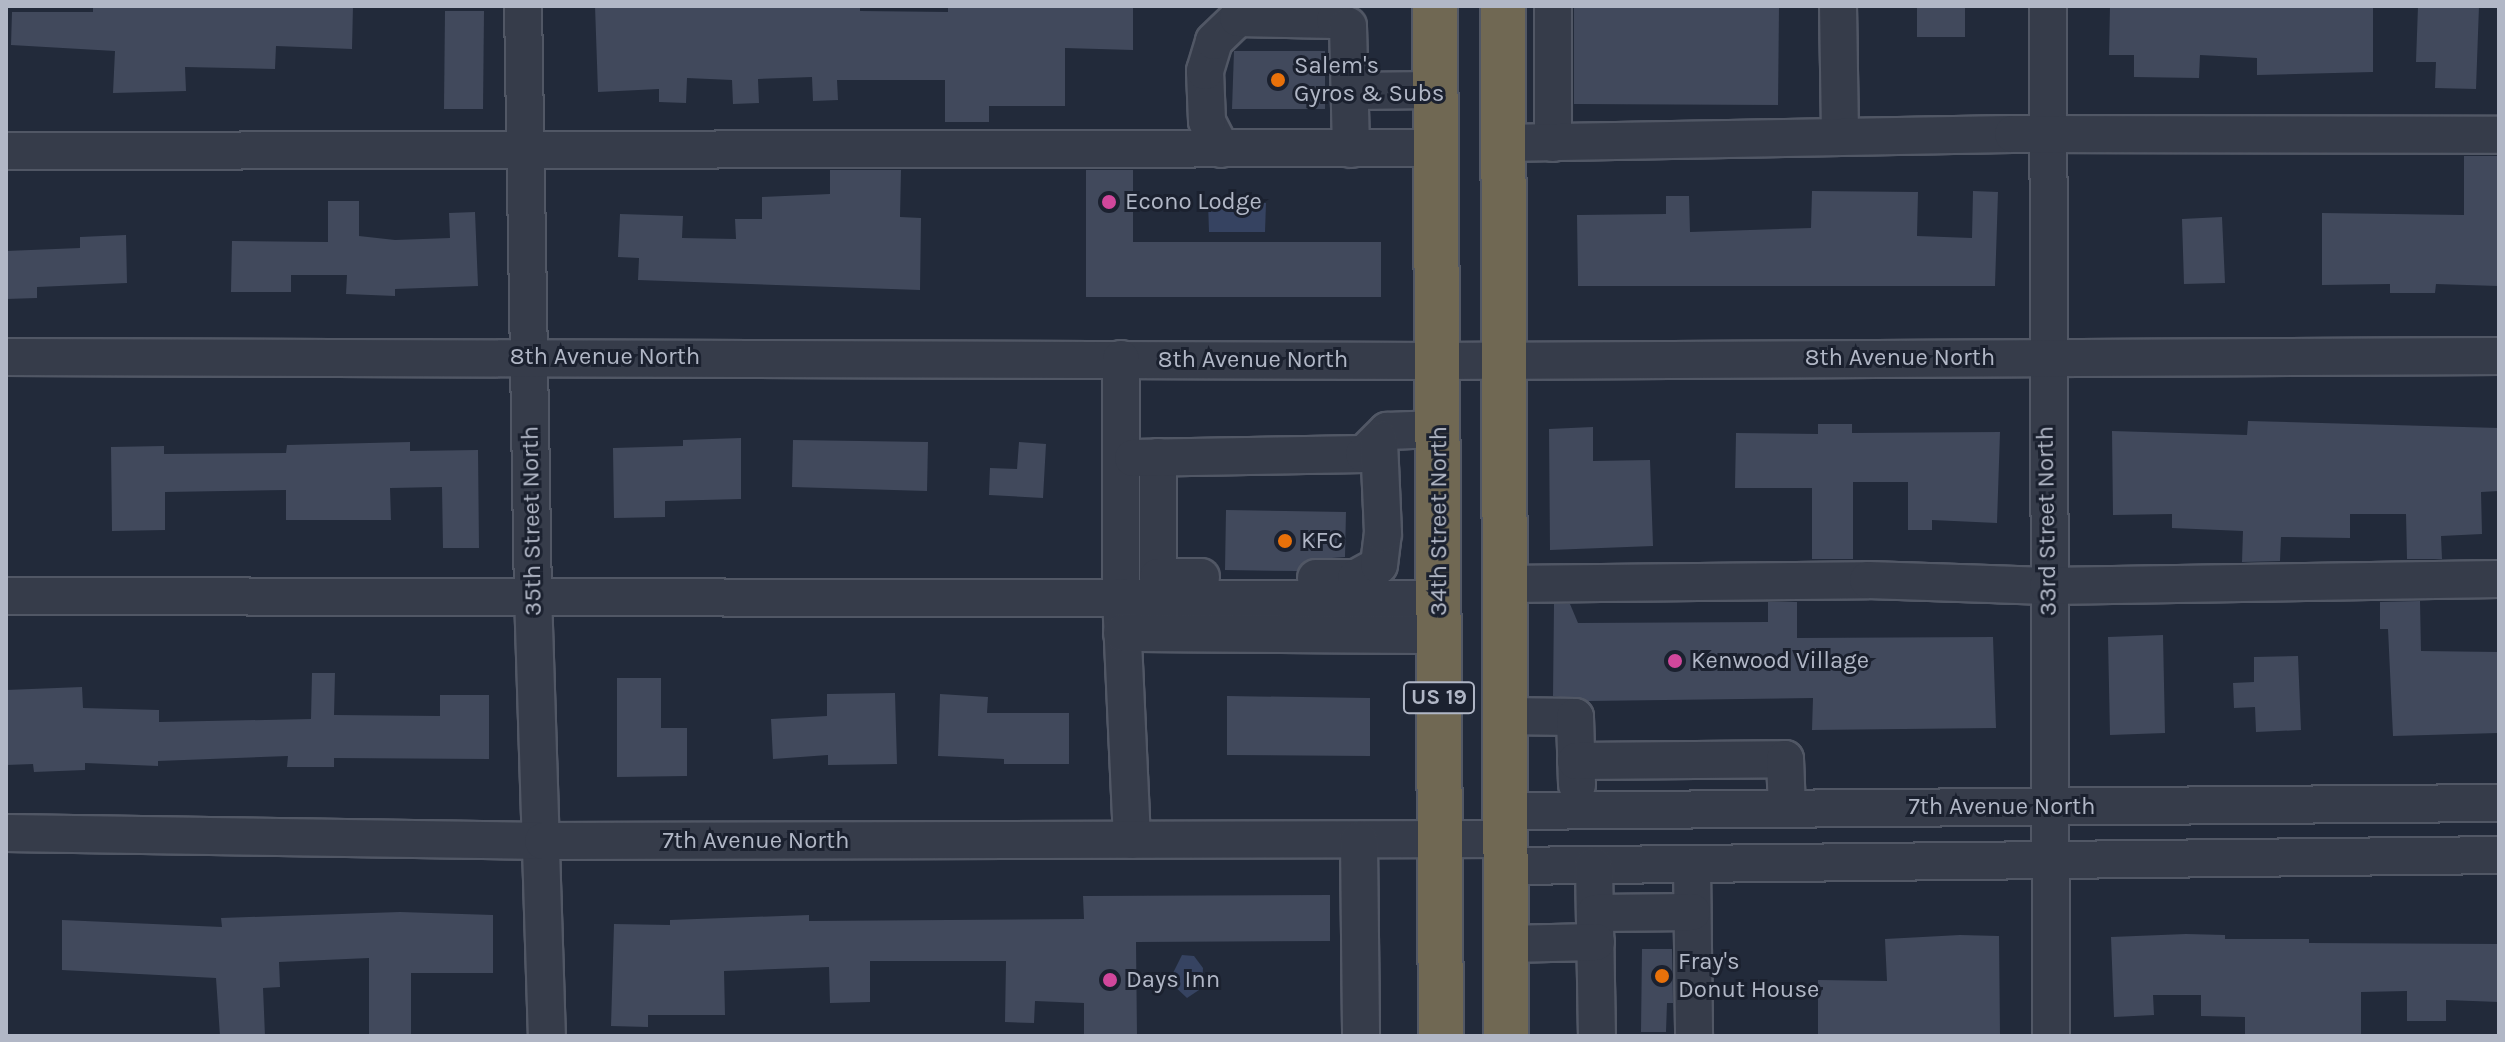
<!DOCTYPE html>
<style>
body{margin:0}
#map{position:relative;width:2505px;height:1042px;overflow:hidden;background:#222a3a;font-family:Karla,sans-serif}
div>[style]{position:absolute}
.water>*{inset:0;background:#364361}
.building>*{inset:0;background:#41495c}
.roads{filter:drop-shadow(2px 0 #515765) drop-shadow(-2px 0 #515765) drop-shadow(0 2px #515765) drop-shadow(0 -2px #515765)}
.minor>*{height:36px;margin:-18px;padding:0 18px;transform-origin:18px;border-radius:18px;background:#363c4a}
.highway>*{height:44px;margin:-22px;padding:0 22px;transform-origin:22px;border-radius:22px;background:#706853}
.dots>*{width:22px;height:22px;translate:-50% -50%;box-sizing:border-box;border:4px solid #1b212f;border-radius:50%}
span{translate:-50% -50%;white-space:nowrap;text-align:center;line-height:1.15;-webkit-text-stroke:6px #1b212f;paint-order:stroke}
.shield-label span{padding:2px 6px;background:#1b212f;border:2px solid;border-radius:6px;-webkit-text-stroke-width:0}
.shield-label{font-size:22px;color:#b1b7c6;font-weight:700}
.poi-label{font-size:24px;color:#b1b7c6}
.left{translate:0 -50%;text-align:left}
.street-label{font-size:24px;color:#b1b7c6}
.frame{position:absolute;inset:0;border:8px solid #b1b7c6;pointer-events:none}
</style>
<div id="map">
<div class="water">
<div style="clip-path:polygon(1208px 202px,1266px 203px,1265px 232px,1209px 232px)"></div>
<div style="clip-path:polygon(1182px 955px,1194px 956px,1203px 968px,1202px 988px,1187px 998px,1169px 981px)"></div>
</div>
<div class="building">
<div style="clip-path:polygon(93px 6px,353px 6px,352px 49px,276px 46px,275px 69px,185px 67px,186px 91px,113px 93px,115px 51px,11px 45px,12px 12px,93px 12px)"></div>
<div style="clip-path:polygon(595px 6px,860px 6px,860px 11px,948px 12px,948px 6px,1133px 6px,1133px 50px,1065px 48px,1065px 106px,989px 106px,989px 122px,945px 122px,945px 80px,837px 80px,838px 100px,813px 101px,812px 77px,758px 79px,759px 103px,733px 104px,732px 80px,687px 78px,686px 103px,659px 102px,659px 89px,598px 92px)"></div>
<div style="clip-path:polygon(1574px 6px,1779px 6px,1778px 105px,1574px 104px)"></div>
<div style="clip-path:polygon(1917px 6px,1965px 6px,1965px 37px,1917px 37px)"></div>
<div style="clip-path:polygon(2110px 6px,2373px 6px,2373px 72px,2257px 75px,2257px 58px,2200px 55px,2199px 78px,2134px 77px,2134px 55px,2109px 55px)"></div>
<div style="clip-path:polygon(2418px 6px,2479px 6px,2476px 89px,2435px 88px,2436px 62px,2416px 62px)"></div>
<div style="clip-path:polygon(445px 11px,484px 11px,483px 109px,444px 109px)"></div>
<div style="clip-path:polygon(1234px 51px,1325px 51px,1325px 109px,1232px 109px)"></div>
<div style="clip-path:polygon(2464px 156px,2498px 156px,2498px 286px,2436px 284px,2435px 293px,2390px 293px,2390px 284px,2322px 285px,2322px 213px,2464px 215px)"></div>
<div style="clip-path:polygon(830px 170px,901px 170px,900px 217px,921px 218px,920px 290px,638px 280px,639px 258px,618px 257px,620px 214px,683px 216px,682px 238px,736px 239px,735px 219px,762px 219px,762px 197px,830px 194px)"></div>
<div style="clip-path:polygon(1086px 170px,1133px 170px,1133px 242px,1381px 242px,1381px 297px,1086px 297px)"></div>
<div style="clip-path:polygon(1812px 191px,1918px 192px,1917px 236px,1972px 238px,1973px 191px,1998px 192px,1995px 286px,1578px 286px,1577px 215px,1666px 214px,1666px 196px,1689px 196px,1690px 232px,1811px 228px)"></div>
<div style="clip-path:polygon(328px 201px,359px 201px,359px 236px,395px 240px,450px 238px,449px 213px,475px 212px,478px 286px,395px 289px,395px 296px,346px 294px,347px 275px,291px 275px,291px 292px,231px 292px,232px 241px,328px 242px)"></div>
<div style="clip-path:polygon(2222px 217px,2225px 283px,2184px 284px,2182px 219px)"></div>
<div style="clip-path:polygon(126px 235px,127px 283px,37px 287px,37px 298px,6px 299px,6px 251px,80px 248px,80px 237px)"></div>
<div style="clip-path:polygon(2248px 421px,2499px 428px,2499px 491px,2481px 492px,2482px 534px,2441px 536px,2442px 559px,2407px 559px,2406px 514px,2350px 514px,2350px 538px,2281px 537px,2280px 561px,2242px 562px,2243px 531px,2172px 528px,2172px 514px,2113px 515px,2112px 431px,2247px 435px)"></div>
<div style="clip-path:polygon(1818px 424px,1852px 424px,1852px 433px,2000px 432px,1997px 523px,1932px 520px,1932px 530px,1908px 530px,1908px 482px,1853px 482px,1853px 559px,1812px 559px,1812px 488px,1735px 488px,1736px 433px,1818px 434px)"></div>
<div style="clip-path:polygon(1593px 427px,1593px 461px,1650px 460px,1653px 546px,1550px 550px,1549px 429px)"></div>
<div style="clip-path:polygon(741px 438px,741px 499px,665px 501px,665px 517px,614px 518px,613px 448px,683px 446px,683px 440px)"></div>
<div style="clip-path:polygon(793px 440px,928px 442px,927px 491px,792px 487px)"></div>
<div style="clip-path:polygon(410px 442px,410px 451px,478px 450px,479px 548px,443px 548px,442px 487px,390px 488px,391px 520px,286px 520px,286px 490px,165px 492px,165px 530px,112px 531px,111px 447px,164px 446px,164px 454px,286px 453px,287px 445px)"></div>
<div style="clip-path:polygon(1019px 442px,1046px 444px,1043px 498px,989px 495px,990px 468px,1017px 469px)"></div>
<div style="clip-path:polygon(1226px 510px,1346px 512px,1345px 557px,1306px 560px,1297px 571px,1225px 570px)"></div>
<div style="clip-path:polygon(2420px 601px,2421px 651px,2499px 652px,2498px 733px,2393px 736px,2388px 629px,2380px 629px,2380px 602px)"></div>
<div style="clip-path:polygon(1768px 602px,1797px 602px,1797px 638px,1993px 637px,1996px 728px,1812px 730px,1813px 698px,1588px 701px,1553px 696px,1554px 604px,1570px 604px,1578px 623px,1768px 622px)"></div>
<div style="clip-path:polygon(2163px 635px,2165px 733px,2110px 735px,2108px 637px)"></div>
<div style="clip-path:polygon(2298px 656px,2301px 730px,2256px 732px,2255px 707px,2234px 708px,2233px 683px,2254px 682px,2254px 657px)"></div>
<div style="clip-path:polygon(312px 673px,335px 673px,334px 715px,440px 716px,440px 695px,489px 695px,489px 759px,334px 758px,334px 767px,287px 767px,288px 756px,158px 761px,158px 766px,85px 763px,85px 770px,34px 772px,33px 764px,6px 765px,6px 690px,82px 687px,83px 708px,159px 710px,159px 722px,311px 719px)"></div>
<div style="clip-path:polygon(617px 678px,661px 678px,661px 728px,687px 728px,687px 776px,617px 777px)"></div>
<div style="clip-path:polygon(895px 693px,897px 764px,828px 765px,828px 755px,773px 759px,771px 719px,827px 716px,827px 694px)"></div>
<div style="clip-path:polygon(940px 694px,988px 697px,987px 713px,1069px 713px,1069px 764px,1004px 764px,1004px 759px,938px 756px)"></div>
<div style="clip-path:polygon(1227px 696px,1370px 698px,1370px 756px,1227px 755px)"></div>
<div style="clip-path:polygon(1330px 895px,1330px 941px,1136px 942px,1137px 1036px,1084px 1036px,1084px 1003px,1035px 1001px,1034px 1023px,1005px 1022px,1006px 961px,870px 961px,870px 1002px,830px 1003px,829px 967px,724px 971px,725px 1015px,648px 1015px,648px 1027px,611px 1026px,614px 924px,670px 925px,670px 920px,809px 915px,809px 921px,1084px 919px,1083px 896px)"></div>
<div style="clip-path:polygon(400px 912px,493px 915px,493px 973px,411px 973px,411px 1036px,369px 1036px,369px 958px,279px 962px,280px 987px,263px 988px,265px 1036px,220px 1036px,216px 978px,62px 970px,62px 920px,222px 927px,221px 918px)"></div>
<div style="clip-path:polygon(2186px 934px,2225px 935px,2225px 939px,2309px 939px,2309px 943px,2499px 944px,2499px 1002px,2446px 1000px,2446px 1021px,2407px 1021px,2407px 991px,2361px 992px,2361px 1036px,2245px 1036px,2245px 1017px,2201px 1016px,2201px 995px,2153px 995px,2154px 1015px,2114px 1017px,2111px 937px)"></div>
<div style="clip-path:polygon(1960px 935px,1999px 936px,2000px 1036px,1818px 1036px,1818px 980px,1887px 981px,1885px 939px)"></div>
<div style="clip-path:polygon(1642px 949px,1672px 949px,1673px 1003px,1667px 1003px,1666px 1032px,1641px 1032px)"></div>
</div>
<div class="roads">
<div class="minor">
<div style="left:523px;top:6px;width:588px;rotate:89.03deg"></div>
<div style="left:533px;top:594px;width:442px;rotate:88.2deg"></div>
<div style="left:1553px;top:6px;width:137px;rotate:90deg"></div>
<div style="left:1838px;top:6px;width:131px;rotate:89.1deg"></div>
<div style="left:2048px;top:6px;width:1030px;rotate:89.83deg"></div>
<div style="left:1351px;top:91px;width:84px;rotate:-0.7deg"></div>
<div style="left:1503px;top:143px;width:510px;rotate:-1.01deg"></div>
<div style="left:2013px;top:134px;width:486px;rotate:0.1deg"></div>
<div style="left:1221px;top:149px;width:31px;rotate:-117deg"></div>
<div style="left:1207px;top:121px;width:50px;rotate:-92.3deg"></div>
<div style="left:1205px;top:71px;width:31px;rotate:-73deg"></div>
<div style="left:1214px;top:41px;width:33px;rotate:-44deg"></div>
<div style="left:1238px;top:18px;width:97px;rotate:1.2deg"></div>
<div style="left:1335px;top:20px;width:14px;rotate:25deg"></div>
<div style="left:1348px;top:26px;width:123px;rotate:88.6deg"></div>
<div style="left:6px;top:151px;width:1430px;rotate:-0.12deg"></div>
<div style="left:6px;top:357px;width:1432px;rotate:0.16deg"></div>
<div style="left:1438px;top:361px;width:1061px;rotate:-0.27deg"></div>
<div style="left:1121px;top:359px;width:238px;rotate:90deg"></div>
<div style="left:1121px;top:597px;width:243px;rotate:87.4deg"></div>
<div style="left:1158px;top:457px;width:120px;rotate:90deg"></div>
<div style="left:1158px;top:577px;width:43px"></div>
<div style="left:1133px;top:458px;width:231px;rotate:-1deg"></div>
<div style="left:1364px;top:454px;width:33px;rotate:-45deg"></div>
<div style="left:1387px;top:431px;width:51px;rotate:-2.2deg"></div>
<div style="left:1316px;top:578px;width:40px"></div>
<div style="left:1356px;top:578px;width:26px;rotate:-29deg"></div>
<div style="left:1379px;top:565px;width:32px;rotate:-83deg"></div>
<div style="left:1383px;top:533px;width:93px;rotate:-92.5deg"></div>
<div style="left:1504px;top:584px;width:364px;rotate:-0.6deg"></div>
<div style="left:1868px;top:580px;width:180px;rotate:1.9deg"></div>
<div style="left:2048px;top:586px;width:451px;rotate:-0.9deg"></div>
<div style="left:6px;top:596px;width:1432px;rotate:0.12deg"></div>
<div style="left:1122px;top:633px;width:317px;rotate:0.4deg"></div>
<div style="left:1505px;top:716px;width:70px;rotate:0.8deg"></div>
<div style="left:1575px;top:717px;width:68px;rotate:88.3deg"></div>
<div style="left:1576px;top:761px;width:209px;rotate:-0.5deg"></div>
<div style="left:1785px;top:759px;width:50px;rotate:87.7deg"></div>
<div style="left:1505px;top:811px;width:994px;rotate:-0.46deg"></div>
<div style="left:6px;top:833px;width:537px;rotate:0.85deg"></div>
<div style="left:543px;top:841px;width:963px;rotate:-0.12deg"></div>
<div style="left:1359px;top:840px;width:196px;rotate:89.4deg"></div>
<div style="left:1692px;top:865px;width:171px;rotate:89.3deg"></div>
<div style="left:1506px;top:866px;width:993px;rotate:-0.63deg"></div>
<div style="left:1594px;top:866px;width:170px;rotate:89deg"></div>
<div style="left:1595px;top:913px;width:97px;rotate:-0.6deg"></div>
<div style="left:1506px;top:944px;width:90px;rotate:-1.3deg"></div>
</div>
<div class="highway">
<div style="left:1435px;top:6px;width:1030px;rotate:89.67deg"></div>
<div style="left:1503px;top:6px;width:1030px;rotate:89.83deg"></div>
</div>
</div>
<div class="dots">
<div style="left:1278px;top:80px;background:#e8710a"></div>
<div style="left:1109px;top:202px;background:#d1479c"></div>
<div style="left:1285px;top:541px;background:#e8710a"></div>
<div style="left:1675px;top:661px;background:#d1479c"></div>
<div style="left:1662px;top:976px;background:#e8710a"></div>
<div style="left:1110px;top:980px;background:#d1479c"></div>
</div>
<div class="shield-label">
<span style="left:1439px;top:698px">US 19</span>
</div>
<div class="poi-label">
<span class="left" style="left:1294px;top:80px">Salem's<br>Gyros &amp; Subs</span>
<span class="left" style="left:1125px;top:202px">Econo Lodge</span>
<span class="left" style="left:1301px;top:541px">KFC</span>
<span class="left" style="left:1691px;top:661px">Kenwood Village</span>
<span class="left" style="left:1678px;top:976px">Fray's<br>Donut House</span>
<span class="left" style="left:1126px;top:980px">Days Inn</span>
</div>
<div class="street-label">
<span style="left:605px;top:357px">8th Avenue North</span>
<span style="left:1900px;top:358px">8th Avenue North</span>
<span style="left:1253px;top:360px">8th Avenue North</span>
<span style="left:532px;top:521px;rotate:-91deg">35th Street North</span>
<span style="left:1439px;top:521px;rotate:-90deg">34th Street North</span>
<span style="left:2047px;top:521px;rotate:-91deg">33rd Street North</span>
<span style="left:2002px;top:807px">7th Avenue North</span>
<span style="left:756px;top:841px">7th Avenue North</span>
</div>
<div class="frame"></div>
</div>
